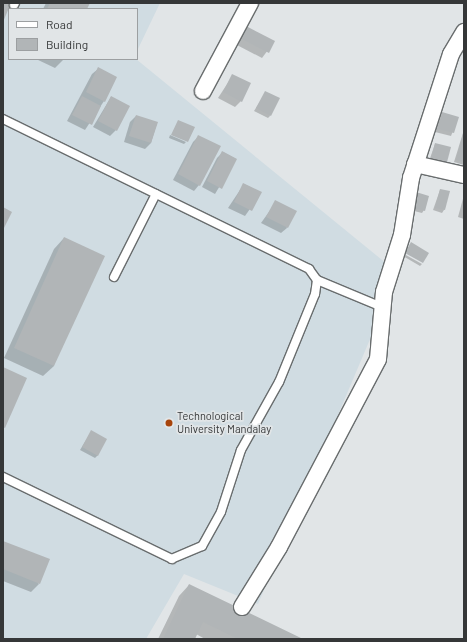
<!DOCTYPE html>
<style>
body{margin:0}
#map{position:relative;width:467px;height:642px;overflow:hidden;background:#e1e5e7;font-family:Barlow,sans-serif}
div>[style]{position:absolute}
.built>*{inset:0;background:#d0dce2}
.shadow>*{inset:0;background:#0003}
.building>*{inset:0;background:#b1b5b7}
.roads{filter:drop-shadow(1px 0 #696d6e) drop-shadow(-1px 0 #696d6e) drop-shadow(0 1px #696d6e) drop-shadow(0 -1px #696d6e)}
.lane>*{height:8px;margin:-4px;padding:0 4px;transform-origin:4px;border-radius:4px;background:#fff}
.street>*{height:16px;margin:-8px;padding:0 8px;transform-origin:8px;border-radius:8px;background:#fff}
.dots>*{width:11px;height:11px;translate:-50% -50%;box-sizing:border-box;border:2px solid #e1e5e7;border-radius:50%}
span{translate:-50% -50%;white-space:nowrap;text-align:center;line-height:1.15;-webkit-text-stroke:3.5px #e1e5e7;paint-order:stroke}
.poi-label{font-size:11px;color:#353738}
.left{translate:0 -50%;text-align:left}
.frame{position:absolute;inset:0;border:4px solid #353738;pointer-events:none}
.legend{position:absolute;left:8px;top:8px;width:130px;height:52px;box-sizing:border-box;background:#e1e5e7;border:1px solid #9c9fa1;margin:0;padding:5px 7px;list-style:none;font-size:12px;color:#353738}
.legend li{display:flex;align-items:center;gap:8px;height:20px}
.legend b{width:20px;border:1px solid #9c9fa1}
</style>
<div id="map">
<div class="built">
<div style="clip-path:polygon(3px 3px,160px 3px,137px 51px,137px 9px,9px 9px,9px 59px,136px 59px,398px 273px,258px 604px,184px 574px,146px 639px,3px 639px)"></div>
</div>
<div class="shadow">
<div style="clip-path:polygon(46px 3px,89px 3px,86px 9px,43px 9px)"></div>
<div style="clip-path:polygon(241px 33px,274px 42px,262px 58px,235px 44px)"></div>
<div style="clip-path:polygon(36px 59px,64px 59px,55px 68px)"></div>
<div style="clip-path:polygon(98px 69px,104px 101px,85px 130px,67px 121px,92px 74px)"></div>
<div style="clip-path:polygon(233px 75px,241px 101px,235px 107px,218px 98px)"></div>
<div style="clip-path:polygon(266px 92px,270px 116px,268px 118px,254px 111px)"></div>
<div style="clip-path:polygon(111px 97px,116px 130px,110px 136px,93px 127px)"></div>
<div style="clip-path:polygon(442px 113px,458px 118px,451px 136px,435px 132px)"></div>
<div style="clip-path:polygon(136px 116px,157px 123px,151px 143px,145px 149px,124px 142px,130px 122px)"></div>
<div style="clip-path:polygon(463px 133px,464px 133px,464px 165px,454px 162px)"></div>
<div style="clip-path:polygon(170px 135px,186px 142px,184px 144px,169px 138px)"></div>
<div style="clip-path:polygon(199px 136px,199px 185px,194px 191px,173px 180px,193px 142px)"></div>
<div style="clip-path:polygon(435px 144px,446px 166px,428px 164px)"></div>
<div style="clip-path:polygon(223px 152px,236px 159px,215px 194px,202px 187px,217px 158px)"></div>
<div style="clip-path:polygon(244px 184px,261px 193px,245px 216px,228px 208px)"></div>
<div style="clip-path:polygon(440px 190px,444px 210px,442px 213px,433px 210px)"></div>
<div style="clip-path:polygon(464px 195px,464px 219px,458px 217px)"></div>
<div style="clip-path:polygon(413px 196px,424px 210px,422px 213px,410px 210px)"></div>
<div style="clip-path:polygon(276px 202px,287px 228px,281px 233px,261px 223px)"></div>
<div style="clip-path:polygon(64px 238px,54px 366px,43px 376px,4px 358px,54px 249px)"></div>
<div style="clip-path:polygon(404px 254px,422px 264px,420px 266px,403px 256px)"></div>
<div style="clip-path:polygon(91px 432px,98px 455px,95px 458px,80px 450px)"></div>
<div style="clip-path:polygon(3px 542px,39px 584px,31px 592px,3px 581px)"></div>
<div style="clip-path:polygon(189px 585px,301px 639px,205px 639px,196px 634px,194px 639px,158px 639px,179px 596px)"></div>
</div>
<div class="building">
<div style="clip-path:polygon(3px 3px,11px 3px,3px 22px)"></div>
<div style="clip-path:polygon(50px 3px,90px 3px,87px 9px,47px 9px)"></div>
<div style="clip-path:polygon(246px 26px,275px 41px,269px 53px,240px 38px)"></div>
<div style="clip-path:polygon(98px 67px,117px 77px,105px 102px,86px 92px)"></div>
<div style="clip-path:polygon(232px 74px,251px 83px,242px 102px,223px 92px)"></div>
<div style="clip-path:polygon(265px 91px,280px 98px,271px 116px,256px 108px)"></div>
<div style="clip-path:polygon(82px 96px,101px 106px,92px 125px,72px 115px)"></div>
<div style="clip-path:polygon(111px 96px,130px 106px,117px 131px,98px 121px)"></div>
<div style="clip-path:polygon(442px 112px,459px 117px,454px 133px,438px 129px)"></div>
<div style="clip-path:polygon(136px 115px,158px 122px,151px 143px,129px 136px)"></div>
<div style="clip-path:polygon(178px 120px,195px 127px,188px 142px,171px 135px)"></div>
<div style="clip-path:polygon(464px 130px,464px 162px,456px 160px)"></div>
<div style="clip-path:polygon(198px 135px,221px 146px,200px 186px,178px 174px)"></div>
<div style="clip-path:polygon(435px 143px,451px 147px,446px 166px,430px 162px)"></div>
<div style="clip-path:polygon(222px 151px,237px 159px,222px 189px,207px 181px)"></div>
<div style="clip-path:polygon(243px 183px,262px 192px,252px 211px,234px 202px)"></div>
<div style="clip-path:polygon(440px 189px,450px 191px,445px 210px,435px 208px)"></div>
<div style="clip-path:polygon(416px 192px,429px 196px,425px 211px,412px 207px)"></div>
<div style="clip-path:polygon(275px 200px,297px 211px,288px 228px,266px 217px)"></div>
<div style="clip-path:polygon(3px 207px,12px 212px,3px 230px)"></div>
<div style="clip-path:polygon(64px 237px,105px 256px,54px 366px,14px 348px)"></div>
<div style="clip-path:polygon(411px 242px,429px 253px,423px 263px,405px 253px)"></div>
<div style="clip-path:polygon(3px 367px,27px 378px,5px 428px,3px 427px)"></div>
<div style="clip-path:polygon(91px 430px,107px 439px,98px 456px,82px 447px)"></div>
<div style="clip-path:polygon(3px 541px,50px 559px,40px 584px,3px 569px)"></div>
<div style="clip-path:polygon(189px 584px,303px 639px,238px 639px,203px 622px,195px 639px,163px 639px)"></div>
</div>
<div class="roads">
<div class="lane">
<div style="left:14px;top:5px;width:2px;rotate:-63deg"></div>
<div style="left:3px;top:119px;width:341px;rotate:26.1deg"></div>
<div style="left:309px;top:269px;width:14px;rotate:54deg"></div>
<div style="left:317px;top:280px;width:14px;rotate:98deg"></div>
<div style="left:315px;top:294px;width:95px;rotate:112.2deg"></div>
<div style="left:279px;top:382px;width:78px;rotate:119.2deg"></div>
<div style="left:241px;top:450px;width:65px;rotate:107.9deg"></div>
<div style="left:221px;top:512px;width:39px;rotate:119deg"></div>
<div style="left:202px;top:546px;width:33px;rotate:157deg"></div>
<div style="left:172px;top:559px;width:188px;rotate:-154.1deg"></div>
<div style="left:114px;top:277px;width:93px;rotate:-63.2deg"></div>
<div style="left:317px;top:280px;width:70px;rotate:22.6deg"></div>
</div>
<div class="street">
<div style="left:203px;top:91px;width:100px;rotate:-61.9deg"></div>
<div style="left:415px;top:164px;width:50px;rotate:12.7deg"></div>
<div style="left:242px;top:607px;width:70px;rotate:-58.3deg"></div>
<div style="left:279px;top:547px;width:212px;rotate:-62.2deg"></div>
<div style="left:378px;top:359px;width:67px;rotate:-84.9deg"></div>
<div style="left:384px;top:292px;width:60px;rotate:-72.5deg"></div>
<div style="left:402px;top:235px;width:58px;rotate:-81deg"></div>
<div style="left:411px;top:178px;width:130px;rotate:-72.1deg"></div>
<div style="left:451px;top:54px;width:26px;rotate:-59deg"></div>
</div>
</div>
<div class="dots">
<div style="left:169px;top:423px;background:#a7440b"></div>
</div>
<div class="poi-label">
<span class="left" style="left:177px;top:423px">Technological<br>University Mandalay</span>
</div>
<div class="frame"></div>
<ul class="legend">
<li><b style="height:5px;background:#fff"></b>Road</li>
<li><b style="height:11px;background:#b1b5b7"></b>Building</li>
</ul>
</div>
